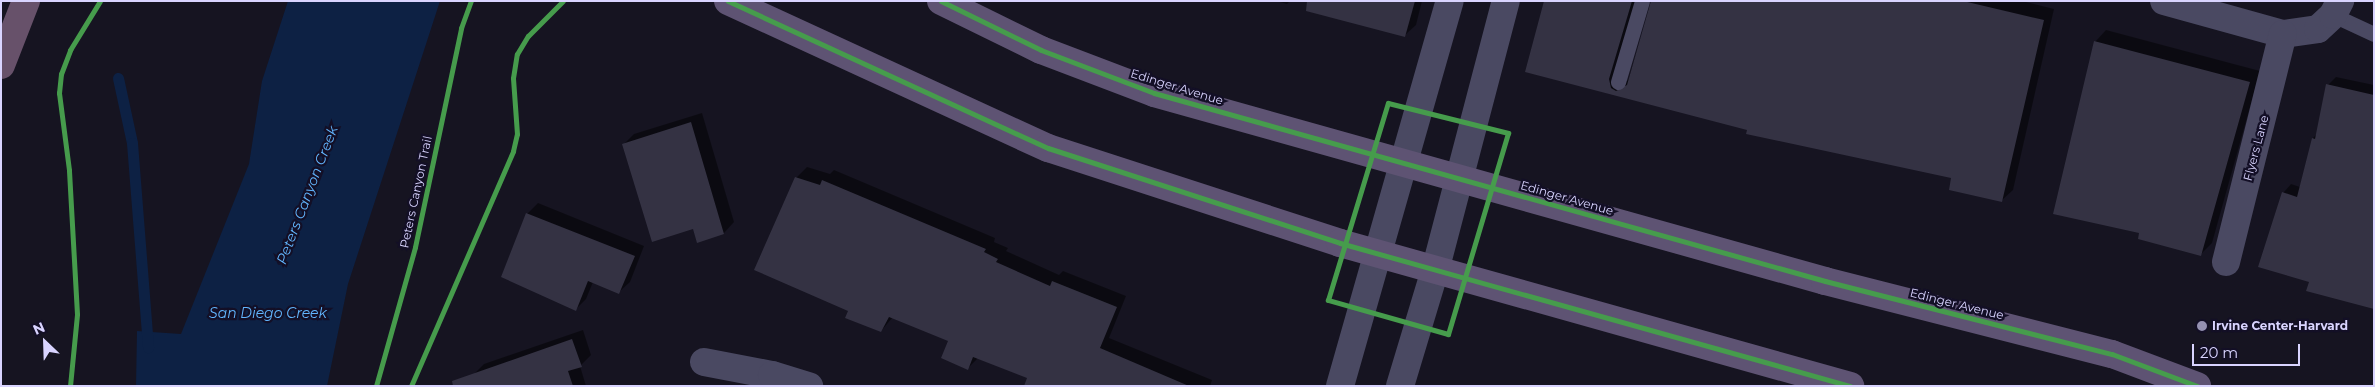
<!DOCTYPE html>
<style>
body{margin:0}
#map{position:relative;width:2375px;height:387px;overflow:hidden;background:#161421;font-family:Montserrat,sans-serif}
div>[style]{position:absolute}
.water>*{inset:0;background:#0d2144}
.shadow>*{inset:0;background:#0007}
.stream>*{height:11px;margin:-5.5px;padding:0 5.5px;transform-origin:5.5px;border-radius:5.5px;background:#0d2144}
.building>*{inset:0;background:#343243}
.service>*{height:15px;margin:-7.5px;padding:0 7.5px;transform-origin:7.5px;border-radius:7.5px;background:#4a4962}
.minor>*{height:28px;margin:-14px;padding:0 14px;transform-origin:14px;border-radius:14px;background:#4a4962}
.primary>*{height:28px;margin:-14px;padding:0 14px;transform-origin:14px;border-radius:14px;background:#5e5373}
.motorway>*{height:28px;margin:-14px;padding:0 14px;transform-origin:14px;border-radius:14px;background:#67516a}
.cycleway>*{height:5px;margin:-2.5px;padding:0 2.5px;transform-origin:2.5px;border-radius:2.5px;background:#469c4c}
.dots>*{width:14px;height:14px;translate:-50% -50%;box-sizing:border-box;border:2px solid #130f26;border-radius:50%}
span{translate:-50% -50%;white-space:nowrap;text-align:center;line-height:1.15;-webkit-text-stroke:4.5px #130f26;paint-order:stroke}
.street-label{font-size:12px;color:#d9d4ff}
.poi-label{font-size:12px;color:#d9d4ff;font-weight:700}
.left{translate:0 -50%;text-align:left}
.water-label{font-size:14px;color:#62b6ff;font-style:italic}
.frame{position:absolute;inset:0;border:2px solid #d9d4ff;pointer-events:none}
.north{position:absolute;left:20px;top:317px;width:50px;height:50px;-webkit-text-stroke:4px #130f26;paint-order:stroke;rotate:336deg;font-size:14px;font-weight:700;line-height:20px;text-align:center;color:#d9d4ff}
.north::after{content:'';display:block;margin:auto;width:18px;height:22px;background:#d9d4ff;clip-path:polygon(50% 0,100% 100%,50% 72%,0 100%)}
.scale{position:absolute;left:2192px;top:344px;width:108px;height:22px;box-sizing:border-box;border:2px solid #d9d4ff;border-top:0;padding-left:6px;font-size:15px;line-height:18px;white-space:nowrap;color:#d9d4ff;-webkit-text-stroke:4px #130f26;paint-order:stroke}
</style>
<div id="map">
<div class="water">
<div style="clip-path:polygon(288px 1px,440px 1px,348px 284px,327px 386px,136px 386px,137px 331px,181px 334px,249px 164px,262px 81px)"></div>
</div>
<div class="shadow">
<div style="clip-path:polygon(1276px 1px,1290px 1px,1287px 4px)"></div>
<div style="clip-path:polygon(1346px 1px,1422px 1px,1416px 25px,1405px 35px)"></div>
<div style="clip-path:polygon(1546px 1px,1639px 1px,1622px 77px,1628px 81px,1652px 1px,2022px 1px,2054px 9px,2013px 190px,2001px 201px,1953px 177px,1748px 129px,1526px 71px)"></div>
<div style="clip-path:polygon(2106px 30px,2260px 71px,2212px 243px,2201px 254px,2141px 232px,2095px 42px)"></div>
<div style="clip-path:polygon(2336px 77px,2374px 85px,2374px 232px,2310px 281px,2283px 193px,2291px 184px,2300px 187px,2313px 138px,2317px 134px,2328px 85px)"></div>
<div style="clip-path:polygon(702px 113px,734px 222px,724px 233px,694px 228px,623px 145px,634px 134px)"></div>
<div style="clip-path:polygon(807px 167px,830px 174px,834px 170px,995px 238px,994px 242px,1008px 248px,1006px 251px,1059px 275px,1063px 271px,1126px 296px,1109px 338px,1212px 380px,1210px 386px,1039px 386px,1029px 378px,978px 358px,968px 368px,949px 340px,893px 317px,881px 331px,849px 311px,796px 178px)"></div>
<div style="clip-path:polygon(538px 203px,644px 246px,630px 282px,619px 292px,593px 282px,586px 299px,576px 309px,502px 276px,527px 214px)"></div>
<div style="clip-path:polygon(583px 330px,591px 355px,580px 366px,586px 386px,476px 386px,473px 375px,484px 364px)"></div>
</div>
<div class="stream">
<div style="left:118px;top:78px;width:66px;rotate:77.8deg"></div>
<div style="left:132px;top:143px;width:205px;rotate:85.5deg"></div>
</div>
<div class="building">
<div style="clip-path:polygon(1307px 1px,1415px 1px,1405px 37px,1306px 11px)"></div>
<div style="clip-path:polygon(1544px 1px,1632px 1px,1609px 79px,1611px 88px,1616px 91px,1627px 85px,1651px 1px,1963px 1px,2044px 20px,2002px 202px,1949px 190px,1951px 178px,1746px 134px,1747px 130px,1525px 72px)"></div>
<div style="clip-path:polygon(2094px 41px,2250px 82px,2201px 256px,2138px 239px,2139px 233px,2053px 214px)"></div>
<div style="clip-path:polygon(2326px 84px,2374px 95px,2374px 309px,2306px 291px,2309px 282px,2258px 267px,2282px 192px,2297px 197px,2312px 138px,2315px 139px)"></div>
<div style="clip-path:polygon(691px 122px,724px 234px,697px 243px,693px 229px,652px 242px,622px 144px)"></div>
<div style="clip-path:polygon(795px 177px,820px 185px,822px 180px,986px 249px,984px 252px,998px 259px,996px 262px,1050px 286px,1052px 281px,1117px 307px,1100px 348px,1189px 386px,1024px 386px,1027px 378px,973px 357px,968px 370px,941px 358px,948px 341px,889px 317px,881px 332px,845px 318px,848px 311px,754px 270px)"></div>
<div style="clip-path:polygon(526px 213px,635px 256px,619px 294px,588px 281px,576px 311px,501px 277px)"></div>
<div style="clip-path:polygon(572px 339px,582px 367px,568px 371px,573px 386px,453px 386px,452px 381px)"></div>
</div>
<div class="service">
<div style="left:2333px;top:15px;width:45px;rotate:24.9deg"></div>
<div style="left:1618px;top:82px;width:84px;rotate:-73.5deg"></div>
</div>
<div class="minor">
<div style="left:2164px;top:1px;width:123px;rotate:15.5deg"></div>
<div style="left:2283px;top:34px;width:35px;rotate:-8deg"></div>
<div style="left:2318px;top:29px;width:21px;rotate:-43deg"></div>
<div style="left:2333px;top:15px;width:16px;rotate:-63deg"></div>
<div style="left:2226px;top:262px;width:235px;rotate:-76deg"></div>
<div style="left:704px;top:362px;width:69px;rotate:10.8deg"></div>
<div style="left:772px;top:375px;width:39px;rotate:17deg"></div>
<div style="left:1340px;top:386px;width:400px;rotate:-74.1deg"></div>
<div style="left:1400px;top:386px;width:124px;rotate:-73.2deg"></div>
<div style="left:1436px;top:267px;width:275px;rotate:-75.3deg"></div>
</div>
<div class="primary">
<div style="left:728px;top:1px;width:352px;rotate:24.7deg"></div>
<div style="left:1048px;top:148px;width:307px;rotate:18deg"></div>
<div style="left:1340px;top:243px;width:530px;rotate:15.66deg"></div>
<div style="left:941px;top:1px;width:111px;rotate:26.1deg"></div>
<div style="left:1041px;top:50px;width:121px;rotate:20.8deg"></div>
<div style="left:1154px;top:93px;width:697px;rotate:15.65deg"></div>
<div style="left:1825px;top:281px;width:296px;rotate:14.3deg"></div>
<div style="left:2112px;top:354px;width:91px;rotate:20.6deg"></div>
</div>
<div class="motorway">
<div style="left:1px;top:65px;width:69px;rotate:-68.7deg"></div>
</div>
<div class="cycleway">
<div style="left:728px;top:1px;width:352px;rotate:24.7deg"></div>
<div style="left:1048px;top:148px;width:307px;rotate:18deg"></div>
<div style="left:1340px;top:243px;width:530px;rotate:15.66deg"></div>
<div style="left:941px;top:1px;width:111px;rotate:26.1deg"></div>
<div style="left:1041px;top:50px;width:121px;rotate:20.8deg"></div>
<div style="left:1154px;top:93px;width:697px;rotate:15.65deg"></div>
<div style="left:1825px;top:281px;width:296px;rotate:14.3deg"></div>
<div style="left:2112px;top:354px;width:91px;rotate:20.6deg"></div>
<div style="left:1388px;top:103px;width:124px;rotate:14deg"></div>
<div style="left:1508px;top:133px;width:210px;rotate:106.6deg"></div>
<div style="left:1448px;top:334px;width:125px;rotate:-164.2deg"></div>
<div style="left:1328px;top:300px;width:206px;rotate:-73.1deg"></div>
<div style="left:70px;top:386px;width:72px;rotate:-84.4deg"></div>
<div style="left:77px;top:314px;width:144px;rotate:-93.2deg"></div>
<div style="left:69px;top:170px;width:78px;rotate:-97.4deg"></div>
<div style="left:59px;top:93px;width:19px;rotate:-84deg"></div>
<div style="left:61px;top:74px;width:26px;rotate:-69deg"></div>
<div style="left:70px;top:50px;width:57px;rotate:-58.5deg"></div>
<div style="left:376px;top:386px;width:144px;rotate:-74.3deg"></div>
<div style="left:415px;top:247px;width:224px;rotate:-78.1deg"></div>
<div style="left:461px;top:28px;width:29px;rotate:-70deg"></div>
<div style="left:411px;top:386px;width:256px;rotate:-66.5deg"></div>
<div style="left:513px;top:151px;width:17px;rotate:-77deg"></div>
<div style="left:517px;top:134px;width:56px;rotate:-94.1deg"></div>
<div style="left:513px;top:78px;width:24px;rotate:-81deg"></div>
<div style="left:517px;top:54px;width:21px;rotate:-59deg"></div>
<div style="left:528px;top:36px;width:49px;rotate:-45deg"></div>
</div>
<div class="dots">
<div style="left:2202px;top:326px;background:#9591b1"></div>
</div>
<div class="street-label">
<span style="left:1177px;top:87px;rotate:17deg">Edinger Avenue</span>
<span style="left:2256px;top:148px;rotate:-75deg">Flyers Lane</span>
<span style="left:416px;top:192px;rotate:-78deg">Peters Canyon Trail</span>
<span style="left:1567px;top:198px;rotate:16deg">Edinger Avenue</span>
<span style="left:1957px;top:304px;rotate:14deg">Edinger Avenue</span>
</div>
<div class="poi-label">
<span class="left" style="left:2212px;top:326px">Irvine Center-Harvard</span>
</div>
<div class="water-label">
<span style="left:307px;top:195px;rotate:-69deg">Peters Canyon Creek</span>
<span style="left:268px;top:313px">San Diego Creek</span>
</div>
<div class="frame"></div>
<div class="north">N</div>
<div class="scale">20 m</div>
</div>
